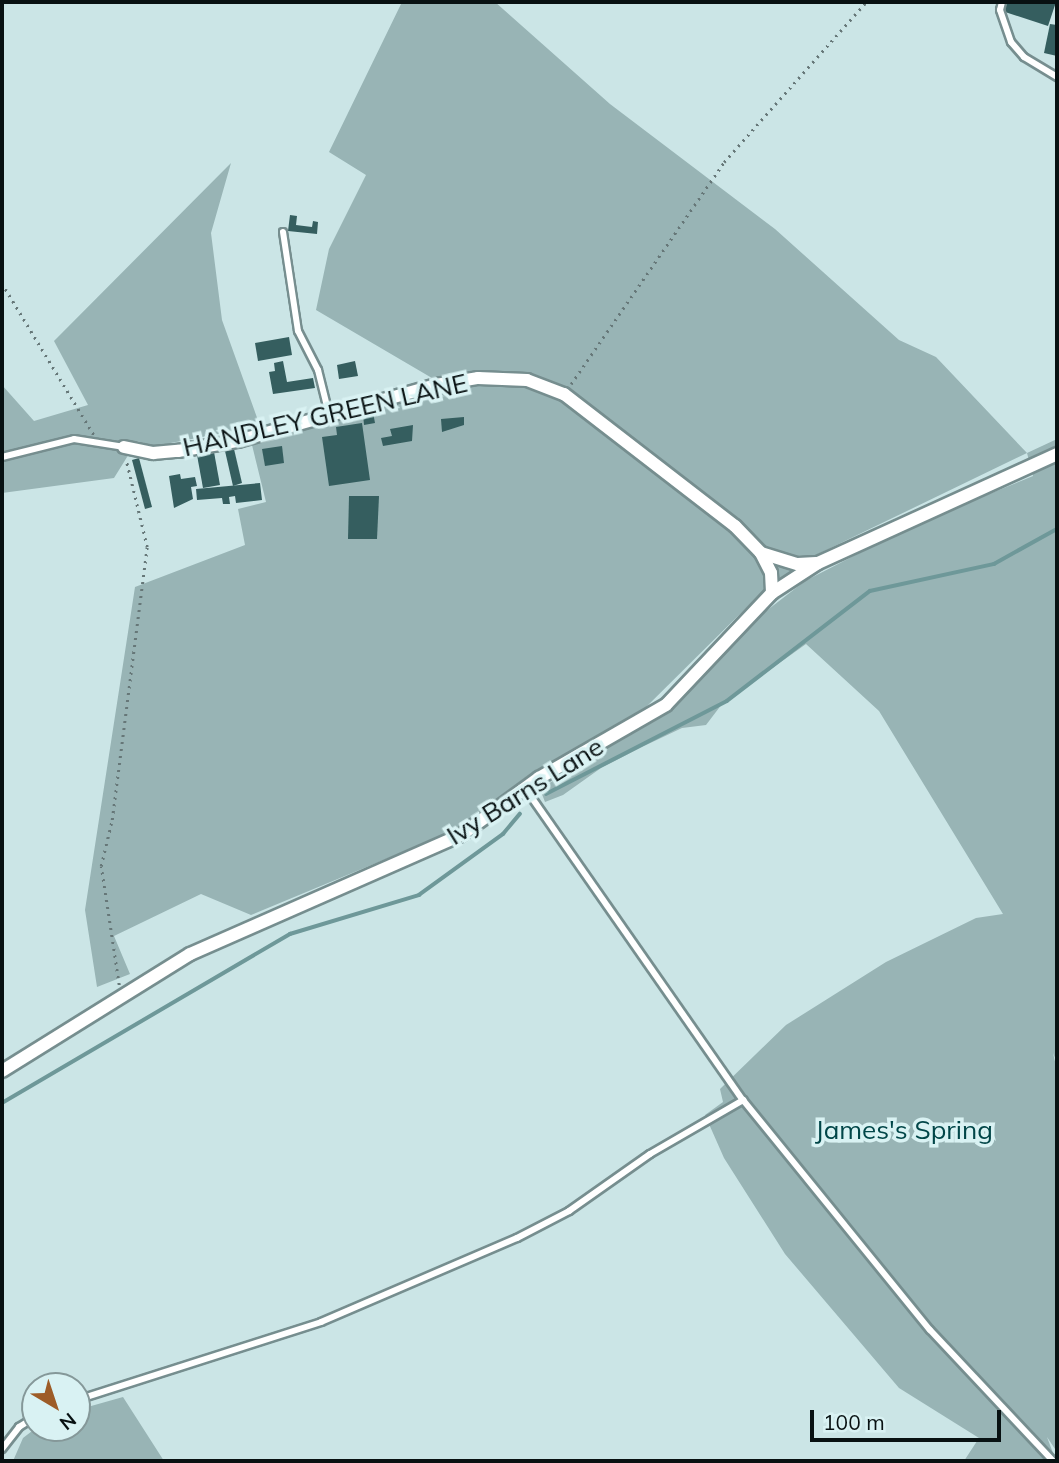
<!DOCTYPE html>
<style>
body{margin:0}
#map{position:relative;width:1059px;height:1463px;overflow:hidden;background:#cbe5e6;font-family:Mulish,sans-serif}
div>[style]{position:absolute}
.green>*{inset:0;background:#98b4b5}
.stream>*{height:3.5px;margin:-1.75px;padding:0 1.75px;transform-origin:1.75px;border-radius:1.75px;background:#6e9899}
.building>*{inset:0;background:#355e5f}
.path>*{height:2.5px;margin-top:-1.25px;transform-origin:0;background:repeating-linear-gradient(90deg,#667778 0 2px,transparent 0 7px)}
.roads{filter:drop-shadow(2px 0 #768e8f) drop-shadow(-2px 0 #768e8f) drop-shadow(0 2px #768e8f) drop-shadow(0 -2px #768e8f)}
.service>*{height:6px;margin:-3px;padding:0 3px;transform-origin:3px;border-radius:3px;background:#fff}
.minor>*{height:12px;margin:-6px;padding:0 6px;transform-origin:6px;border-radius:6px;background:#fff}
span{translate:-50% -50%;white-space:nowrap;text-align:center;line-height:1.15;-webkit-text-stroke:7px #d9f2f3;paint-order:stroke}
.street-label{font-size:26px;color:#081112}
.park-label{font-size:26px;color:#014648}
.frame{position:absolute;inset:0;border:4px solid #081112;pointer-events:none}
.north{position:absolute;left:21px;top:1372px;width:70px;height:70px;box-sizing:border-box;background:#d9f2f3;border:2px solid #859899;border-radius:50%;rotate:141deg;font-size:19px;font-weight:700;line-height:28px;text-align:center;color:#081112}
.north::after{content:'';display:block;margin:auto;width:24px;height:32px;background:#9d5c27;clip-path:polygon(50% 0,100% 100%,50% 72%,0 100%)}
.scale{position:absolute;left:810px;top:1410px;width:191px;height:32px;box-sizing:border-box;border:4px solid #081112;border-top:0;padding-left:9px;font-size:21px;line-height:24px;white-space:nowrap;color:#081112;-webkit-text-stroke:5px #d9f2f3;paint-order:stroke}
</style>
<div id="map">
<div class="green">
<div style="clip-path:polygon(402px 2px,495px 2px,610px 104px,775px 229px,899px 340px,936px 357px,1027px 453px,1057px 439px,1057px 1063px,1053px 1053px,1057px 1070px,1057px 1452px,1047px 1437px,1056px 1461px,964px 1461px,979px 1438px,899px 1388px,785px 1254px,724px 1158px,705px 1115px,723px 1102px,720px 1089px,786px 1025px,886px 962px,976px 918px,1003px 914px,879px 711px,806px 644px,722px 704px,706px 725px,682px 728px,644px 746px,601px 768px,563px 795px,545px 802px,540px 789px,675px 704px,761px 615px,805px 581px,916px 524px,1033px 476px,1027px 453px,818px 554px,751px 603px,636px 717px,526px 777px,458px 829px,251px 915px,201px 894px,114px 936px,130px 974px,97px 987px,85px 910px,135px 587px,245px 545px,238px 509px,266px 502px,252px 445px,449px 388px,316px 310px,329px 249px,366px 175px,329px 152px)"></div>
<div style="clip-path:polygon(231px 163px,211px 233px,222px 320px,260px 426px,155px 446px,137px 441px,114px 478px,2px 493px,2px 385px,34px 421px,88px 405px,54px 341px)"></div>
<div style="clip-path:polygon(123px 1397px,164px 1461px,13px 1461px,23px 1438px,36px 1428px,77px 1428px,77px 1410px)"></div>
</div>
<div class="stream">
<div style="left:546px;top:794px;width:203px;rotate:-27.2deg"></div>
<div style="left:727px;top:701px;width:180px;rotate:-37.6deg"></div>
<div style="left:870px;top:591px;width:127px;rotate:-12.3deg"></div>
<div style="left:994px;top:564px;width:72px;rotate:-29.1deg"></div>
<div style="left:2px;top:1103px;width:334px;rotate:-30.4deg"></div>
<div style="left:290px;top:934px;width:135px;rotate:-16.8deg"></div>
<div style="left:419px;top:895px;width:104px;rotate:-36deg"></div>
<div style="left:503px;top:834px;width:26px;rotate:-50deg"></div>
</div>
<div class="building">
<div style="clip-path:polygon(1005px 2px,1056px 2px,1048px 26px,1002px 11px)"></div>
<div style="clip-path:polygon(1050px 24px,1057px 25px,1057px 56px,1044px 53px)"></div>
<div style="clip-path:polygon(290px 215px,297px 216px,296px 225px,312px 227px,313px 221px,318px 222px,317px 234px,288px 231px)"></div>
<div style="clip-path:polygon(289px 337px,292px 355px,258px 361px,255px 343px)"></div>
<div style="clip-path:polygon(283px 361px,287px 382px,313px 378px,315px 388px,273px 394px,269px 372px,275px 371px,274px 363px)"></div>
<div style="clip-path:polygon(355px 361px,358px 376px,339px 379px,337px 365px)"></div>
<div style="clip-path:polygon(373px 412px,375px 423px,364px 425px,363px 414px)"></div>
<div style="clip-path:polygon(464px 417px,464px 425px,442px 432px,441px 419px)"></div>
<div style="clip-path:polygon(362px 423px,370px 480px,329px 486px,322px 437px,337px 435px,336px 427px)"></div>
<div style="clip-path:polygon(413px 425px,412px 441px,383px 446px,381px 438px,392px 436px,390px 429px)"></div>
<div style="clip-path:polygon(282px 446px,284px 463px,265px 466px,262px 449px)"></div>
<div style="clip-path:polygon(234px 449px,242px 483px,233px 486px,225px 451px)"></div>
<div style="clip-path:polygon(214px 452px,220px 485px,203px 488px,197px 455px)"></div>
<div style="clip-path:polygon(139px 458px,152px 507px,145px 509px,132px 460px)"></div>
<div style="clip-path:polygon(180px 474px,181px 479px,195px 477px,197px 486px,191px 487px,193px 499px,174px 508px,169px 476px)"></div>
<div style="clip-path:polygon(260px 483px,262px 500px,236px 503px,235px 496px,229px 497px,230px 504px,223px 504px,222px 498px,197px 500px,196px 489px)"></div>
<div style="clip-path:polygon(349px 496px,379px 496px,377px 539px,348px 539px)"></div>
</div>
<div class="path">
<div style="left:2px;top:283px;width:178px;rotate:58.8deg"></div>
<div style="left:571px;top:384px;width:270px;rotate:-55.4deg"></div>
<div style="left:724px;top:162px;width:214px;rotate:-48.4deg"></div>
<div style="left:119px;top:985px;width:120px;rotate:-98.6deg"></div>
<div style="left:101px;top:866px;width:47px;rotate:-76.6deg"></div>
<div style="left:112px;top:820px;width:275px;rotate:-82.7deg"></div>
<div style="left:147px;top:547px;width:89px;rotate:-103.6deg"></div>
</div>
<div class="roads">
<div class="service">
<div style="left:1002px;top:2px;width:8px;rotate:104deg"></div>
<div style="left:1000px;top:10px;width:34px;rotate:71deg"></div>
<div style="left:1011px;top:42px;width:20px;rotate:49deg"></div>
<div style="left:1024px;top:57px;width:39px;rotate:31deg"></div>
<div style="left:283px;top:232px;width:100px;rotate:81.4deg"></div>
<div style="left:298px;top:331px;width:44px;rotate:62.9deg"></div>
<div style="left:318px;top:370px;width:45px;rotate:76deg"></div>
<div style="left:2px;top:457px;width:74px;rotate:-14deg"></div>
<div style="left:74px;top:439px;width:51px;rotate:9.1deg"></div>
<div style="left:525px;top:788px;width:381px;rotate:55.1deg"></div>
<div style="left:743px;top:1100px;width:296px;rotate:50.9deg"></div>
<div style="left:930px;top:1330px;width:180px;rotate:46.8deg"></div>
<div style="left:77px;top:1400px;width:256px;rotate:-17.7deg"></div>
<div style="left:321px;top:1322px;width:213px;rotate:-23.2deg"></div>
<div style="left:517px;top:1238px;width:59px;rotate:-27.4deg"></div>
<div style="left:569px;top:1211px;width:99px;rotate:-35.1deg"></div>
<div style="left:650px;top:1154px;width:108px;rotate:-30.1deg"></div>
<div style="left:2px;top:1449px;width:28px;rotate:-52deg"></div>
<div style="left:19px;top:1427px;width:19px;rotate:-32deg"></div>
</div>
<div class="minor">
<div style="left:124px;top:447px;width:30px;rotate:12deg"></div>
<div style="left:153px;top:453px;width:25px;rotate:-5deg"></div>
<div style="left:178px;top:451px;width:61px;rotate:-9.5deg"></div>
<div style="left:238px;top:441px;width:206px;rotate:-15.8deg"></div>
<div style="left:436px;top:385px;width:43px;rotate:-9.5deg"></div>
<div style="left:478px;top:378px;width:49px;rotate:2.3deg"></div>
<div style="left:527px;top:380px;width:40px;rotate:21deg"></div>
<div style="left:564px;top:394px;width:216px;rotate:37.7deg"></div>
<div style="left:735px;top:526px;width:37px;rotate:46deg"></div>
<div style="left:761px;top:553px;width:39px;rotate:17deg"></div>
<div style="left:798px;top:564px;width:18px;rotate:-3deg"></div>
<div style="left:761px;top:553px;width:22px;rotate:63deg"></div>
<div style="left:771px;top:573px;width:20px;rotate:87deg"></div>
<div style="left:2px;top:1071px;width:221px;rotate:-31.9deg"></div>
<div style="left:190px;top:954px;width:296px;rotate:-23.7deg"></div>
<div style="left:461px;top:835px;width:97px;rotate:-36.2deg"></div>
<div style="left:539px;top:778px;width:146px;rotate:-29.9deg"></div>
<div style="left:666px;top:705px;width:154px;rotate:-46.6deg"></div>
<div style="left:772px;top:593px;width:55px;rotate:-33.1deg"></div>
<div style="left:818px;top:563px;width:263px;rotate:-24.5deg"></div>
</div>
</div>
<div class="street-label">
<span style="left:325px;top:415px;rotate:-13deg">HANDLEY GREEN LANE</span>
<span style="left:525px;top:791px;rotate:-32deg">Ivy Barns Lane</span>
</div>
<div class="park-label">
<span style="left:904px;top:1130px">James's Spring</span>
</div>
<div class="frame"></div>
<div class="north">N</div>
<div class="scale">100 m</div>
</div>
